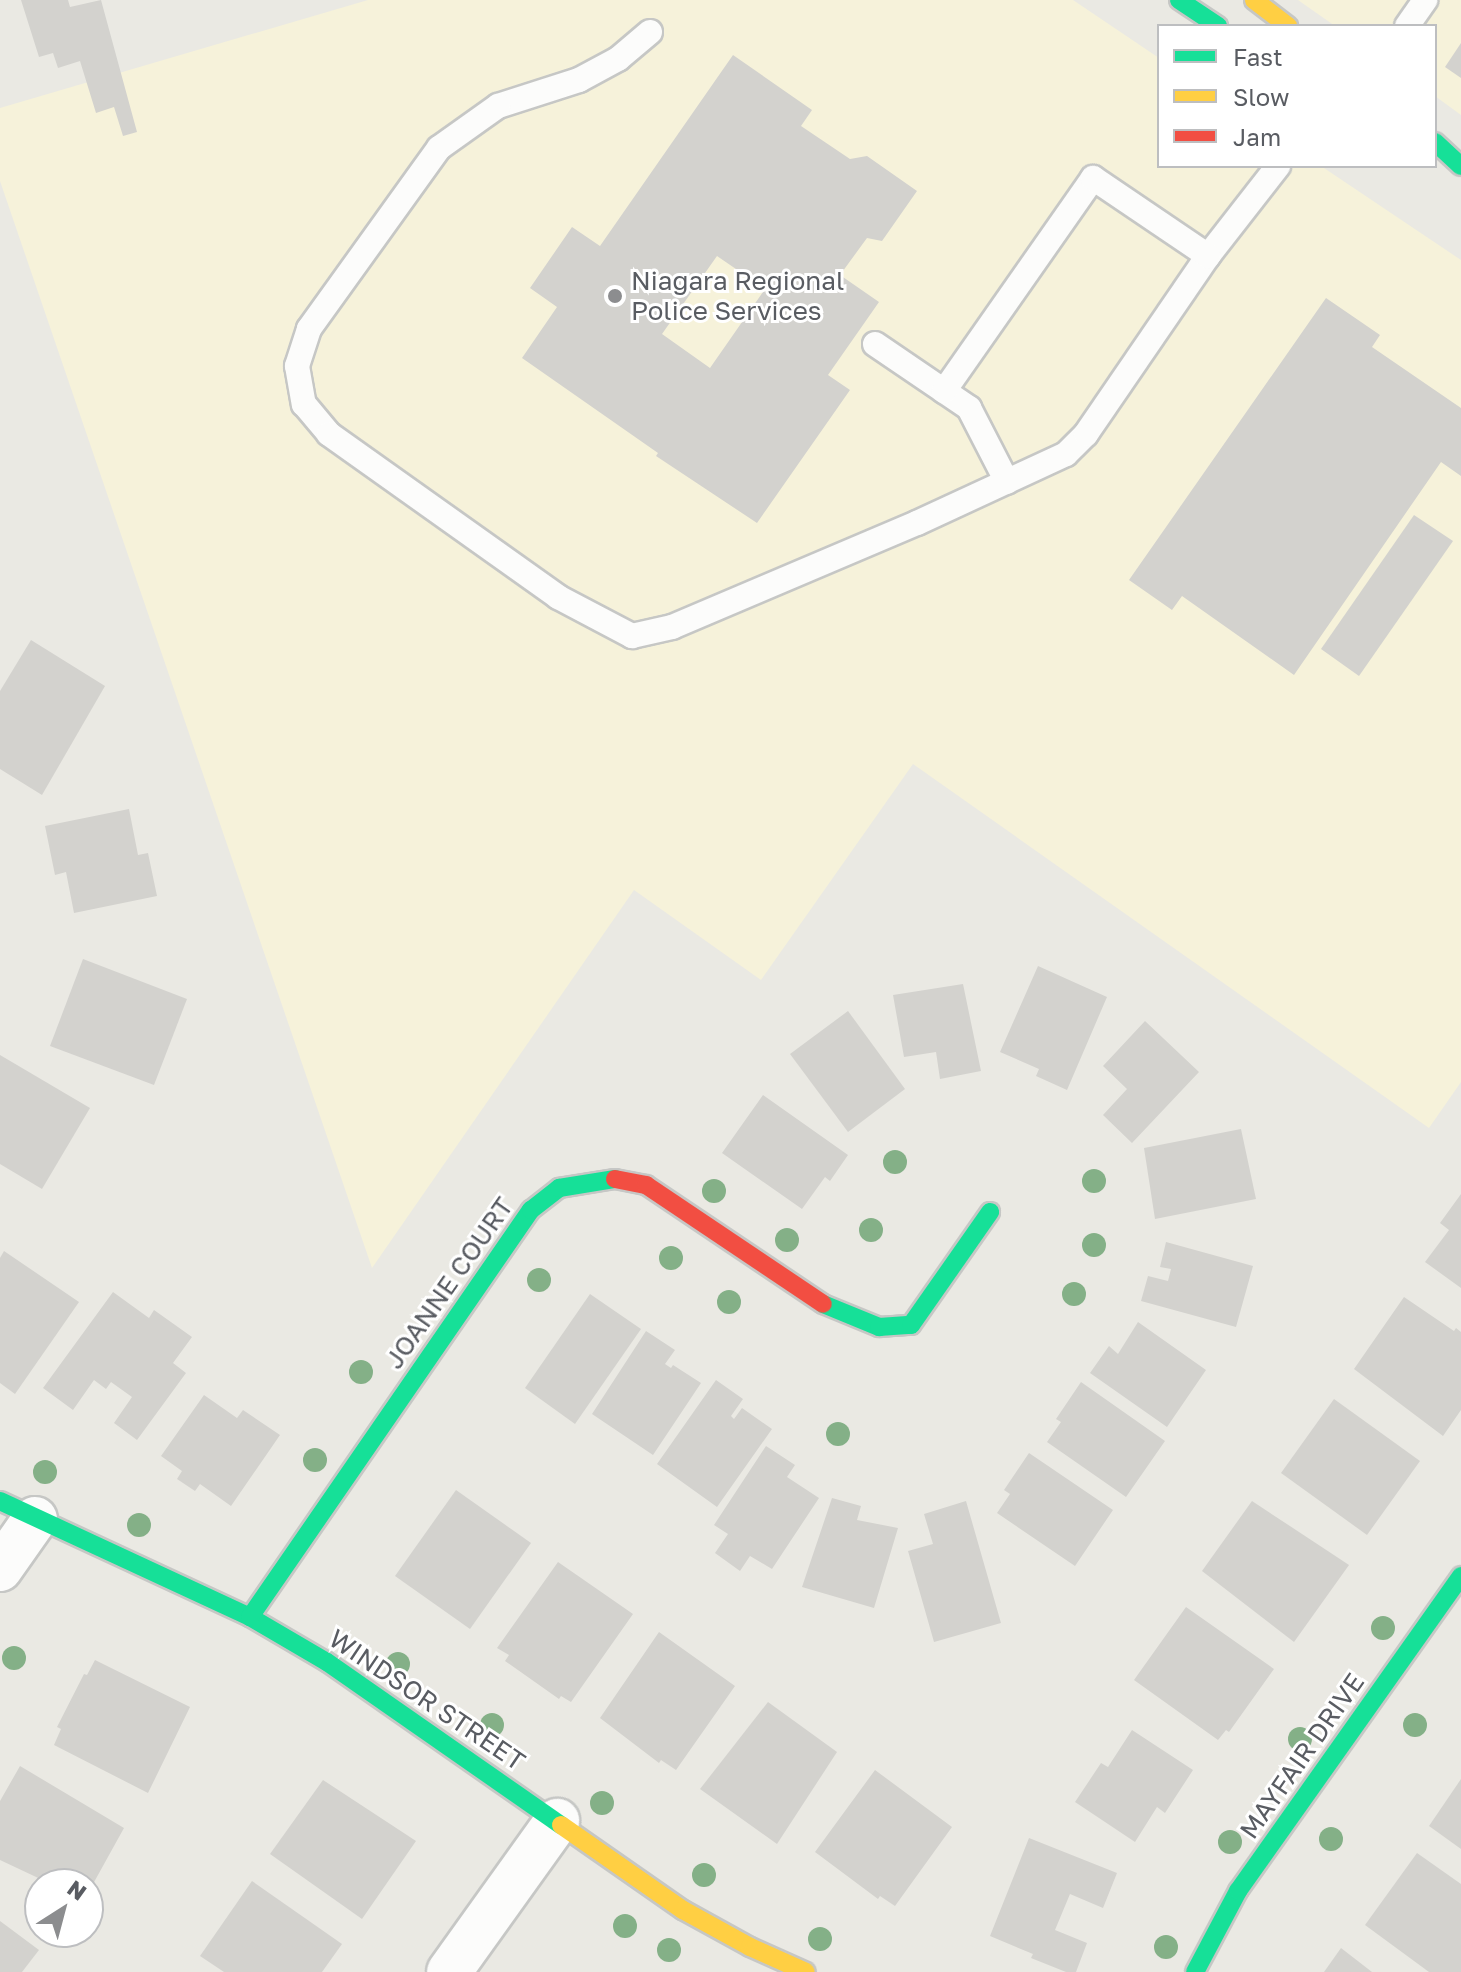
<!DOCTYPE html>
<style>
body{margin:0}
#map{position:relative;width:1461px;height:1972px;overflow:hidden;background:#eae9e3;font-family:"Golos Text",sans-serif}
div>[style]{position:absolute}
.commercial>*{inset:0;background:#f6f2da}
.building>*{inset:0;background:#d3d2ce}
.roads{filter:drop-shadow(2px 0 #c6c7c5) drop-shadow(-2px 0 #c6c7c5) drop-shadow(0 2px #c6c7c5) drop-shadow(0 -2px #c6c7c5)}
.lane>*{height:24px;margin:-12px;padding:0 12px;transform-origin:12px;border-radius:12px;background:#fcfcfb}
.street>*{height:44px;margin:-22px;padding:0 22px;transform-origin:22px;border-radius:22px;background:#fcfcfb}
.fast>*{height:18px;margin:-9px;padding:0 9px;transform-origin:9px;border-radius:9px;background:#16e098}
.slow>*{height:18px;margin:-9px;padding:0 9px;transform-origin:9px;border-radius:9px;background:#ffcf43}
.jam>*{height:18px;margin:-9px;padding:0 9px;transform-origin:9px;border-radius:9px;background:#f24e42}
.trees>*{width:24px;height:24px;margin:-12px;border-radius:50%;background:#84b087}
.dots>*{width:22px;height:22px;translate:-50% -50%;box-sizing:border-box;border:4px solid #fff;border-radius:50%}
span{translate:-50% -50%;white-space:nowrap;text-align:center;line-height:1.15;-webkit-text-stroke:6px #fff;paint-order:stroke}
.poi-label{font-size:26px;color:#595c62}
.left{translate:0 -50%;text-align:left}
.street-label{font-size:26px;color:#595c62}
.legend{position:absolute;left:1157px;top:24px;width:280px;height:144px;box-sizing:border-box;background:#fff;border:2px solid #bdbec0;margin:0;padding:10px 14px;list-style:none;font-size:24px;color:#595c62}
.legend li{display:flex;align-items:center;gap:16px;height:40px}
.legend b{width:40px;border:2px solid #bdbec0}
.north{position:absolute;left:24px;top:1868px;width:80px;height:80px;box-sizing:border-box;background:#fff;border:2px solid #bdbec0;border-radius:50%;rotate:36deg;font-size:22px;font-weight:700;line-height:32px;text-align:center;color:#595c62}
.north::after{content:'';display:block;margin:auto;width:28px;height:36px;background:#8c8d8f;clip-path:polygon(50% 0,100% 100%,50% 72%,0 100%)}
</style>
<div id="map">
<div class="commercial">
<div style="clip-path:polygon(368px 0,1073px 0,1159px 58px,1159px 166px,1321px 166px,1461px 260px,1461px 1082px,1429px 1128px,913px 764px,761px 980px,634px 890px,372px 1268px,0 181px,0 108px)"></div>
<div style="clip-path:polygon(1298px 0,1461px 0,1461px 115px,1435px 96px,1435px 26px,1335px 26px)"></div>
</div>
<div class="building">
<div style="clip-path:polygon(21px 0,68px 0,70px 7px,101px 0,137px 132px,123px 136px,114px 107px,96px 113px,80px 61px,58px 68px,53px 53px,39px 57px)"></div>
<div style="clip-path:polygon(1461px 43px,1461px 78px,1445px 67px)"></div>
<div style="clip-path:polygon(evenodd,733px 55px,812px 110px,801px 126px,850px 159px,867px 156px,917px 191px,882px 241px,867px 238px,840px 275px,879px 302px,828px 375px,850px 390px,757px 523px,656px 456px,658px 453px,522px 358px,557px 307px,530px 288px,572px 227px,600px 246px,733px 55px,717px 256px,765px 289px,710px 368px,662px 334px,717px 256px)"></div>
<div style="clip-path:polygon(1326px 298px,1380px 335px,1372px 347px,1461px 408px,1461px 476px,1441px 462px,1294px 675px,1182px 596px,1172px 610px,1129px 580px)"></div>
<div style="clip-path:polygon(1414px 515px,1453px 541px,1359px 676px,1321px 649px)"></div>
<div style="clip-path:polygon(31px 640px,105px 686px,42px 795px,0 769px,0 691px)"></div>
<div style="clip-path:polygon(129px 809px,138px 855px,148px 853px,157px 896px,74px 913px,66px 872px,55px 875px,45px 826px)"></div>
<div style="clip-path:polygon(83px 959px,187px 999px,154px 1085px,50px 1046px)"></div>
<div style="clip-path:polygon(1038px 966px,1107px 997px,1067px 1090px,1036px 1076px,1039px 1069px,1000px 1052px)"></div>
<div style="clip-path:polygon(963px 984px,981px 1071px,940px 1079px,936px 1052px,904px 1057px,893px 995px)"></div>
<div style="clip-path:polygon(848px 1011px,905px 1089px,848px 1132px,790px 1054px)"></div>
<div style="clip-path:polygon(1145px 1021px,1199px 1072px,1132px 1143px,1103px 1115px,1127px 1089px,1103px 1066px)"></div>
<div style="clip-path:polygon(0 1055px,90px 1108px,42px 1189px,0 1164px)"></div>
<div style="clip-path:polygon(763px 1095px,848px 1155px,830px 1181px,825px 1177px,802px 1209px,722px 1153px)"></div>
<div style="clip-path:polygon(1241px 1129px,1256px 1199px,1155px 1219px,1144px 1148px)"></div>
<div style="clip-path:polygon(1461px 1194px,1461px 1288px,1425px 1262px,1449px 1230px,1440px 1223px)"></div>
<div style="clip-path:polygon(1166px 1242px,1253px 1266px,1236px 1327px,1141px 1301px,1148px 1276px,1168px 1281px,1171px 1269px,1160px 1267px)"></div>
<div style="clip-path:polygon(4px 1251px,79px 1302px,15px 1394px,0 1383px,0 1258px)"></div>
<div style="clip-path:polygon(113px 1292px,149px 1318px,154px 1310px,192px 1337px,173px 1363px,186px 1373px,137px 1440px,114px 1423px,132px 1397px,111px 1382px,106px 1389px,94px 1380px,73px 1410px,43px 1388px)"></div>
<div style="clip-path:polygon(590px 1294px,641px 1329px,575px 1424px,525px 1388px)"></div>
<div style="clip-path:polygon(1404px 1297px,1454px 1331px,1456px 1328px,1461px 1332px,1461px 1410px,1443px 1436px,1354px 1369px)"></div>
<div style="clip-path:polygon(1138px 1322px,1206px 1370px,1167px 1427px,1090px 1373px,1109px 1346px,1118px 1354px)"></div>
<div style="clip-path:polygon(646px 1331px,675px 1350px,665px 1364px,671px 1368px,673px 1365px,701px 1383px,653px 1455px,592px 1414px)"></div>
<div style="clip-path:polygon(716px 1380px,743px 1399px,731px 1416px,734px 1419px,742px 1408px,772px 1429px,717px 1507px,657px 1464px)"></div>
<div style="clip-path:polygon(1081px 1382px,1165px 1441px,1126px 1497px,1047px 1442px,1061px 1422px,1056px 1419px)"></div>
<div style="clip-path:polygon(204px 1395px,237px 1418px,243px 1410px,280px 1435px,231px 1506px,200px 1484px,195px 1491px,177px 1479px,182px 1471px,161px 1456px)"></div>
<div style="clip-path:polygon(1334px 1399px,1420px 1461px,1367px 1535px,1281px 1473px)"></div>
<div style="clip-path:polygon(766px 1446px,795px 1465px,787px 1477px,819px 1498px,772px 1569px,750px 1556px,740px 1571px,715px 1553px,728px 1534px,714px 1525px)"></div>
<div style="clip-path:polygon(1029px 1453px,1113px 1510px,1075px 1566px,997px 1513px,1010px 1494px,1004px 1490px)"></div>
<div style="clip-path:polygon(456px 1490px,531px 1543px,470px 1629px,395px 1576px)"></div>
<div style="clip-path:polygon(832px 1498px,861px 1506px,857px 1520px,898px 1528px,874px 1608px,802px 1587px)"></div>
<div style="clip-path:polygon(966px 1501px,1001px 1623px,934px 1642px,908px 1551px,933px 1544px,924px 1514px)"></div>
<div style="clip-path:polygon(1252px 1501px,1349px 1565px,1294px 1642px,1202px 1571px)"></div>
<div style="clip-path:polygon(558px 1562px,633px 1614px,571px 1702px,561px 1696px,559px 1699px,505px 1661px,509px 1655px,497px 1648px)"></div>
<div style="clip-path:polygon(1186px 1607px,1274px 1669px,1229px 1732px,1226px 1730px,1218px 1740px,1134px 1680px)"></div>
<div style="clip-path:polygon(659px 1632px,735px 1686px,676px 1770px,661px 1760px,659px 1763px,600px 1718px)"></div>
<div style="clip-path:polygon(95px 1660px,190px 1707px,148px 1793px,54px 1745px,61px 1729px,57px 1727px,84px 1674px,87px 1675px)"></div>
<div style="clip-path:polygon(768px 1702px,837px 1752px,777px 1844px,700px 1789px)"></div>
<div style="clip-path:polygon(1132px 1730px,1193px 1770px,1165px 1813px,1157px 1807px,1135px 1842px,1075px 1802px,1101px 1763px,1108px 1767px)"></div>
<div style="clip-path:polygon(20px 1766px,124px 1828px,88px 1893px,88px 1884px,51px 1884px,0 1860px,0 1801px)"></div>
<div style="clip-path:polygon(875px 1770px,952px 1827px,895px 1906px,880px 1896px,878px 1899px,815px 1852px)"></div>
<div style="clip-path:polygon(1461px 1779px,1461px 1849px,1429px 1826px)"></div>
<div style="clip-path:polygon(323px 1780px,416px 1841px,362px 1919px,270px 1854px)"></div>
<div style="clip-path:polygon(1029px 1838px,1117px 1873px,1103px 1908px,1070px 1894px,1055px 1930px,1087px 1943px,1076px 1972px,1066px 1972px,1031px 1958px,1033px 1954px,990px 1936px)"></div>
<div style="clip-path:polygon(1417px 1853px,1461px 1884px,1461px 1972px,1429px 1972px,1365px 1925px)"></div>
<div style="clip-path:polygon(252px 1881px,342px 1944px,322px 1972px,224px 1972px,200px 1956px)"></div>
<div style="clip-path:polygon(0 1921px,39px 1950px,22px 1972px,0 1972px)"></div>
<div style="clip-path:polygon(1341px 1948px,1372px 1972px,1324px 1972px)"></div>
</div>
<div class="roads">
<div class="lane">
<div style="left:1407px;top:26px;width:32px;rotate:-55deg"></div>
<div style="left:650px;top:32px;width:42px;rotate:139.8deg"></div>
<div style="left:618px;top:59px;width:44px;rotate:151.7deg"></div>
<div style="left:579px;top:80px;width:85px;rotate:162.2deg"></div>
<div style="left:498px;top:106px;width:72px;rotate:144.6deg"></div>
<div style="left:439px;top:148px;width:223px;rotate:125.7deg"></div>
<div style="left:309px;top:329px;width:39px;rotate:108deg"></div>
<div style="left:297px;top:366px;width:39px;rotate:80deg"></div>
<div style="left:304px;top:404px;width:39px;rotate:50deg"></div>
<div style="left:329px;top:434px;width:281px;rotate:35.4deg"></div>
<div style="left:558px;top:597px;width:84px;rotate:27.8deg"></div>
<div style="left:632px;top:636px;width:41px;rotate:-12.7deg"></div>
<div style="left:672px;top:627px;width:266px;rotate:-23deg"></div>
<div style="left:917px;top:523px;width:164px;rotate:-24.8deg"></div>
<div style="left:1066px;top:454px;width:28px;rotate:-45deg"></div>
<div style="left:1086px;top:434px;width:216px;rotate:-55.6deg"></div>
<div style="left:1208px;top:256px;width:114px;rotate:-52.1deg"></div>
<div style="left:875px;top:344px;width:114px;rotate:34.2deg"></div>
<div style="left:969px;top:408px;width:83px;rotate:62.8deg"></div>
<div style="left:944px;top:391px;width:260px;rotate:-55deg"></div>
<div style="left:1093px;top:178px;width:139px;rotate:34.1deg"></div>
</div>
<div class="street">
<div style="left:0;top:1569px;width:61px;rotate:-55deg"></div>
<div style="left:449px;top:1972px;width:186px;rotate:-54.4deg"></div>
</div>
<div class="fast">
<div style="left:1179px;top:0;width:47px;rotate:33.7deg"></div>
<div style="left:1435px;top:142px;width:35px;rotate:43deg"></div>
<div style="left:823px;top:1304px;width:61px;rotate:22.3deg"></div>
<div style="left:879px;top:1327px;width:32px;rotate:-4deg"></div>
<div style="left:911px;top:1325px;width:138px;rotate:-55deg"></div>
<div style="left:0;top:1501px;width:276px;rotate:24.9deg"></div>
<div style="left:250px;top:1617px;width:89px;rotate:30.3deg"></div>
<div style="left:327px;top:1662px;width:285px;rotate:34.9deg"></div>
<div style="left:250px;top:1617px;width:495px;rotate:-55.4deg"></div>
<div style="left:531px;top:1210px;width:36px;rotate:-38deg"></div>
<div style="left:559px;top:1188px;width:57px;rotate:-9.1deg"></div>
<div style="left:1195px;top:1972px;width:92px;rotate:-62deg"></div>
<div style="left:1238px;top:1891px;width:386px;rotate:-54.7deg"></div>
</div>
<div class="slow">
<div style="left:1254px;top:0;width:43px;rotate:37.4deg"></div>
<div style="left:561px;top:1825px;width:149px;rotate:34.9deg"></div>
<div style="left:683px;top:1910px;width:77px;rotate:28.9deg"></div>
<div style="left:750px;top:1947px;width:61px;rotate:24.1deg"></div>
</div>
<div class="jam">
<div style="left:615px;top:1179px;width:32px;rotate:11deg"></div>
<div style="left:646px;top:1185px;width:213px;rotate:33.9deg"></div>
</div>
</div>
<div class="trees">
<div style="left:895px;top:1162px"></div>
<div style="left:1094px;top:1181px"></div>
<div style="left:714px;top:1191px"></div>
<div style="left:871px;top:1230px"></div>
<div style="left:787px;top:1240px"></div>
<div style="left:1094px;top:1245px"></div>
<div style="left:671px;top:1258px"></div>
<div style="left:539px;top:1280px"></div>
<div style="left:1074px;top:1294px"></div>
<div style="left:729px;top:1302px"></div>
<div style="left:361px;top:1372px"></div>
<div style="left:838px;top:1434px"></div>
<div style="left:315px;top:1460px"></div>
<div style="left:45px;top:1472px"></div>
<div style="left:139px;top:1525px"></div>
<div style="left:1383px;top:1628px"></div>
<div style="left:14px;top:1658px"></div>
<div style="left:398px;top:1664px"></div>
<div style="left:492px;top:1725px"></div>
<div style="left:1415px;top:1725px"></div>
<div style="left:1300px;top:1739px"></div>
<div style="left:602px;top:1803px"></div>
<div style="left:1331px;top:1839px"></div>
<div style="left:1230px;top:1842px"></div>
<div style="left:704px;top:1875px"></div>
<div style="left:625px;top:1926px"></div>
<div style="left:820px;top:1939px"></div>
<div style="left:1166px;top:1947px"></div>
<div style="left:669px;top:1950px"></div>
</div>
<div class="dots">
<div style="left:615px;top:296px;background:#8c8d8f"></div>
</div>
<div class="poi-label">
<span class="left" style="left:631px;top:296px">Niagara Regional<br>Police Services</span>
</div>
<div class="street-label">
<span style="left:449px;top:1283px;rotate:-55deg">JOANNE COURT</span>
<span style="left:427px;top:1700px;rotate:34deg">WINDSOR STREET</span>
<span style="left:1302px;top:1756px;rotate:-55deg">MAYFAIR DRIVE</span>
</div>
<ul class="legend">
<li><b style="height:10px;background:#16e098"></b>Fast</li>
<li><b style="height:10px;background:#ffcf43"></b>Slow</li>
<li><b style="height:10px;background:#f24e42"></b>Jam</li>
</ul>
<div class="north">N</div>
</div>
